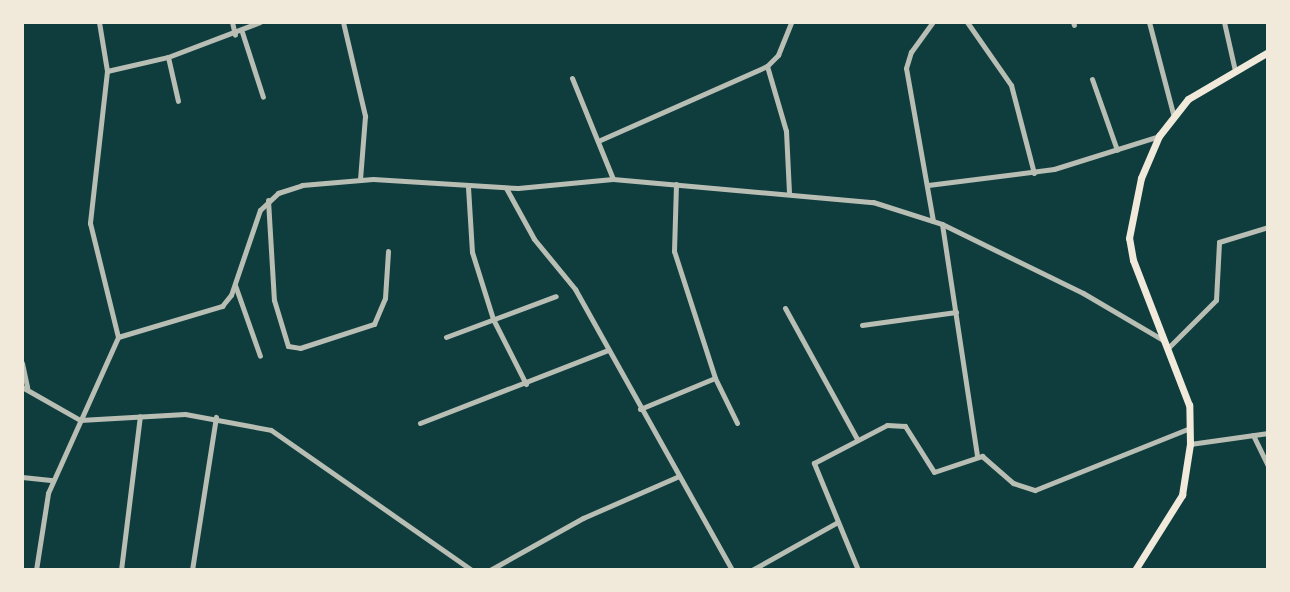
<!DOCTYPE html>
<style>
body{margin:0}
#map{position:relative;width:1290px;height:592px;overflow:hidden;background:#0f3d3e;font-family:"Roboto Condensed",sans-serif}
div>[style]{position:absolute}
.minor>*{height:5px;margin:-2.5px;padding:0 2.5px;transform-origin:2.5px;border-radius:2.5px;background:#b8beb3}
.secondary>*{height:7px;margin:-3.5px;padding:0 3.5px;transform-origin:3.5px;border-radius:3.5px;background:#f1e9da}
span{translate:-50% -50%;white-space:nowrap;text-align:center;line-height:1.15;-webkit-text-stroke:4.5px #f1e9da;paint-order:stroke}
.frame{position:absolute;inset:0;border:24px solid #f1e9da;pointer-events:none}
</style>
<div id="map">
<div class="minor">
<div style="left:99px;top:22px;width:50px;rotate:80.7deg"></div>
<div style="left:107px;top:71px;width:153px;rotate:96.4deg"></div>
<div style="left:90px;top:223px;width:117px;rotate:76.2deg"></div>
<div style="left:118px;top:337px;width:109px;rotate:-16.6deg"></div>
<div style="left:222px;top:306px;width:14px;rotate:-51deg"></div>
<div style="left:231px;top:295px;width:90px;rotate:-71.2deg"></div>
<div style="left:260px;top:210px;width:25px;rotate:-43deg"></div>
<div style="left:278px;top:193px;width:25px;rotate:-18deg"></div>
<div style="left:302px;top:185px;width:71px;rotate:-4.8deg"></div>
<div style="left:373px;top:179px;width:145px;rotate:3.6deg"></div>
<div style="left:518px;top:188px;width:95px;rotate:-5.4deg"></div>
<div style="left:613px;top:179px;width:261px;rotate:5.1deg"></div>
<div style="left:873px;top:202px;width:72px;rotate:17.7deg"></div>
<div style="left:942px;top:224px;width:157px;rotate:26.1deg"></div>
<div style="left:1083px;top:293px;width:93px;rotate:30.4deg"></div>
<div style="left:232px;top:22px;width:13px;rotate:77deg"></div>
<div style="left:343px;top:22px;width:97px;rotate:76.8deg"></div>
<div style="left:365px;top:116px;width:64px;rotate:94.5deg"></div>
<div style="left:967px;top:22px;width:77px;rotate:55.1deg"></div>
<div style="left:1011px;top:85px;width:91px;rotate:75.4deg"></div>
<div style="left:1073px;top:22px;width:3px;rotate:72deg"></div>
<div style="left:1149px;top:22px;width:98px;rotate:75.3deg"></div>
<div style="left:1224px;top:22px;width:50px;rotate:77.3deg"></div>
<div style="left:242px;top:32px;width:68px;rotate:72.1deg"></div>
<div style="left:168px;top:57px;width:45px;rotate:77.2deg"></div>
<div style="left:767px;top:66px;width:68px;rotate:73.7deg"></div>
<div style="left:786px;top:131px;width:61px;rotate:87.2deg"></div>
<div style="left:107px;top:71px;width:63px;rotate:-12.9deg"></div>
<div style="left:168px;top:57px;width:98px;rotate:-20.8deg"></div>
<div style="left:572px;top:78px;width:109px;rotate:67.9deg"></div>
<div style="left:1092px;top:79px;width:75px;rotate:70.6deg"></div>
<div style="left:598px;top:141px;width:185px;rotate:-23.9deg"></div>
<div style="left:767px;top:66px;width:16px;rotate:-45deg"></div>
<div style="left:778px;top:55px;width:35px;rotate:-68deg"></div>
<div style="left:676px;top:184px;width:67px;rotate:91.7deg"></div>
<div style="left:674px;top:251px;width:133px;rotate:72.1deg"></div>
<div style="left:715px;top:378px;width:50px;rotate:63.9deg"></div>
<div style="left:928px;top:185px;width:127px;rotate:-7.2deg"></div>
<div style="left:1054px;top:169px;width:110px;rotate:-17.4deg"></div>
<div style="left:468px;top:187px;width:65px;rotate:86.5deg"></div>
<div style="left:472px;top:252px;width:70px;rotate:72.6deg"></div>
<div style="left:493px;top:319px;width:73px;rotate:63.1deg"></div>
<div style="left:506px;top:188px;width:58px;rotate:61.2deg"></div>
<div style="left:534px;top:239px;width:65px;rotate:50.6deg"></div>
<div style="left:575px;top:289px;width:322px;rotate:60.8deg"></div>
<div style="left:268px;top:200px;width:100px;rotate:86.6deg"></div>
<div style="left:274px;top:300px;width:48px;rotate:73.1deg"></div>
<div style="left:288px;top:346px;width:12px;rotate:9deg"></div>
<div style="left:300px;top:348px;width:78px;rotate:-18deg"></div>
<div style="left:374px;top:324px;width:28px;rotate:-67deg"></div>
<div style="left:385px;top:298px;width:47px;rotate:-86.3deg"></div>
<div style="left:933px;top:221px;width:155px;rotate:-100deg"></div>
<div style="left:906px;top:68px;width:17px;rotate:-73deg"></div>
<div style="left:911px;top:52px;width:37px;rotate:-54deg"></div>
<div style="left:942px;top:224px;width:235px;rotate:81.4deg"></div>
<div style="left:235px;top:285px;width:75px;rotate:70.6deg"></div>
<div style="left:785px;top:308px;width:149px;rotate:61.2deg"></div>
<div style="left:862px;top:325px;width:95px;rotate:-7.9deg"></div>
<div style="left:446px;top:337px;width:117px;rotate:-20.4deg"></div>
<div style="left:1167px;top:349px;width:69px;rotate:-45deg"></div>
<div style="left:1216px;top:300px;width:58px;rotate:-87deg"></div>
<div style="left:1219px;top:242px;width:51px;rotate:-17deg"></div>
<div style="left:22px;top:363px;width:25px;rotate:78deg"></div>
<div style="left:22px;top:387px;width:67px;rotate:29.6deg"></div>
<div style="left:80px;top:420px;width:105px;rotate:-3.3deg"></div>
<div style="left:185px;top:414px;width:87px;rotate:10.5deg"></div>
<div style="left:271px;top:430px;width:245px;rotate:34.9deg"></div>
<div style="left:640px;top:409px;width:81px;rotate:-22.5deg"></div>
<div style="left:420px;top:423px;width:202px;rotate:-21.2deg"></div>
<div style="left:1253px;top:435px;width:34px;rotate:64deg"></div>
<div style="left:1190px;top:444px;width:79px;rotate:-8deg"></div>
<div style="left:22px;top:477px;width:31px;rotate:6deg"></div>
<div style="left:36px;top:570px;width:78px;rotate:-81.1deg"></div>
<div style="left:48px;top:493px;width:171px;rotate:-65.8deg"></div>
<div style="left:121px;top:570px;width:155px;rotate:-83deg"></div>
<div style="left:192px;top:570px;width:155px;rotate:-81.1deg"></div>
<div style="left:490px;top:570px;width:107px;rotate:-29.2deg"></div>
<div style="left:583px;top:518px;width:103px;rotate:-23.6deg"></div>
<div style="left:752px;top:570px;width:98px;rotate:-29.2deg"></div>
<div style="left:858px;top:570px;width:116px;rotate:-112.4deg"></div>
<div style="left:814px;top:463px;width:82px;rotate:-27.5deg"></div>
<div style="left:887px;top:425px;width:18px;rotate:3deg"></div>
<div style="left:905px;top:426px;width:54px;rotate:57.8deg"></div>
<div style="left:934px;top:472px;width:51px;rotate:-18.4deg"></div>
<div style="left:982px;top:456px;width:41px;rotate:41.1deg"></div>
<div style="left:1013px;top:483px;width:23px;rotate:18deg"></div>
<div style="left:1035px;top:490px;width:167px;rotate:-21.8deg"></div>
</div>
<div class="secondary">
<div style="left:1135px;top:570px;width:89px;rotate:-57.9deg"></div>
<div style="left:1182px;top:495px;width:52px;rotate:-81.1deg"></div>
<div style="left:1190px;top:444px;width:39px;rotate:-91deg"></div>
<div style="left:1189px;top:405px;width:155px;rotate:-111.1deg"></div>
<div style="left:1133px;top:260px;width:22px;rotate:-100deg"></div>
<div style="left:1129px;top:238px;width:61px;rotate:-78.7deg"></div>
<div style="left:1141px;top:178px;width:46px;rotate:-66.8deg"></div>
<div style="left:1159px;top:136px;width:47px;rotate:-51.9deg"></div>
<div style="left:1188px;top:99px;width:93px;rotate:-30.4deg"></div>
</div>
<div class="frame"></div>
</div>
